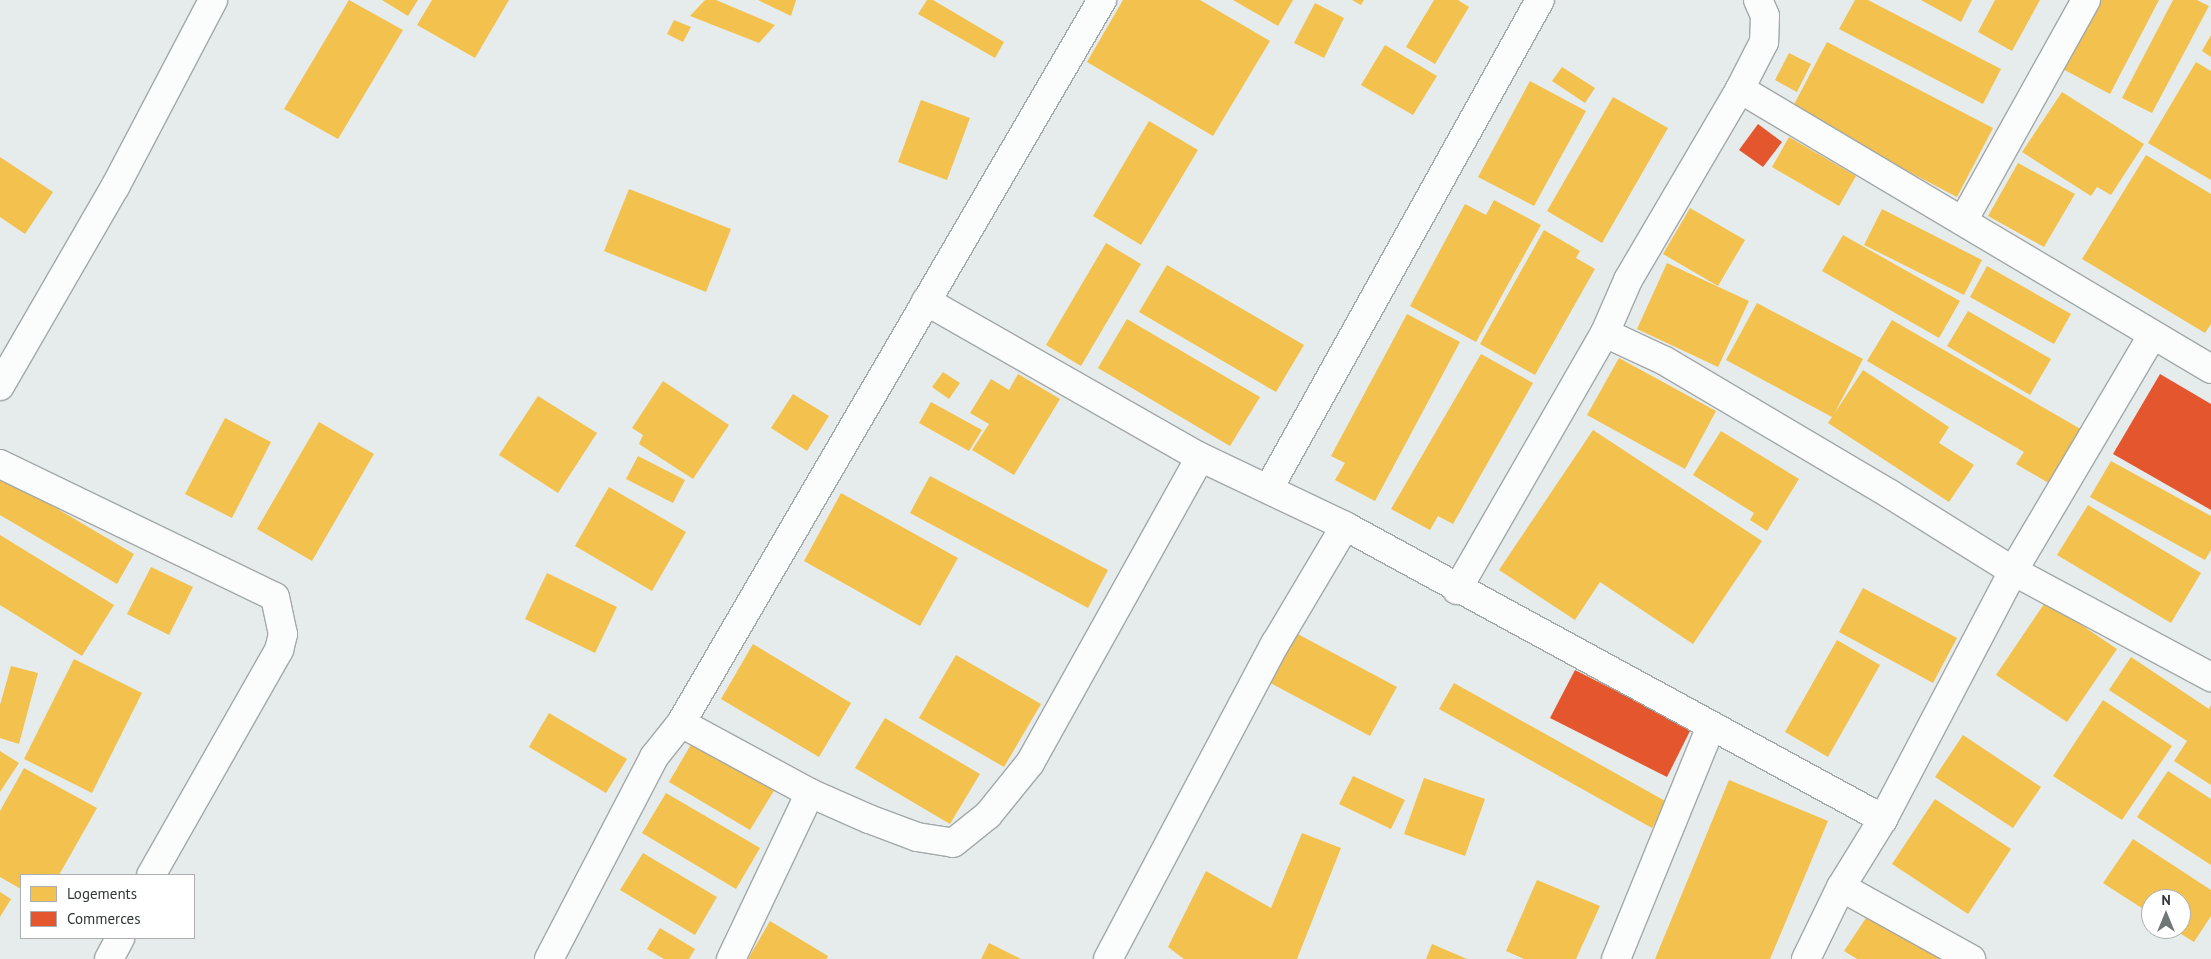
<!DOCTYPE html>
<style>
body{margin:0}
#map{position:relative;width:2211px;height:959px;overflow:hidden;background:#e6ecec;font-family:"PT Sans",sans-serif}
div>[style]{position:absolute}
.homes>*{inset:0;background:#f2c14e}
.shops>*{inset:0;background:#e4572e}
.roads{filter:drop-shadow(1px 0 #a3a8a8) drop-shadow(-1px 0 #a3a8a8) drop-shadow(0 1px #a3a8a8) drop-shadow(0 -1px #a3a8a8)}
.street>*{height:28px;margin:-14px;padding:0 14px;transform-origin:14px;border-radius:14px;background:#fbfcfc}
span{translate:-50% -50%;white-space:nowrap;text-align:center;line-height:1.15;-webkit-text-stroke:5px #fff;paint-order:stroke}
.legend{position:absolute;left:20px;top:874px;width:175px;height:65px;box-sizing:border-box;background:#fff;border:1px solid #adafaf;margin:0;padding:6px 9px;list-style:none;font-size:15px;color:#313636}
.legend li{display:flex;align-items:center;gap:10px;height:25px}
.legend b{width:25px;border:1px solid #adafaf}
.north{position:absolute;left:2141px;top:889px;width:50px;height:50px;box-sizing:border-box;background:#fff;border:1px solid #adafaf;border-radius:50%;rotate:0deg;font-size:14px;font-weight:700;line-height:20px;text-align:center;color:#313636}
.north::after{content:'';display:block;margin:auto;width:18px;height:22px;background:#707676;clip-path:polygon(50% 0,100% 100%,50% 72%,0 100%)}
</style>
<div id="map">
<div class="homes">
<div style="clip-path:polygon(349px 0,403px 30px,338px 139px,284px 109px)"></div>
<div style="clip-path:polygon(382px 0,418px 0,408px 16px)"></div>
<div style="clip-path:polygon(432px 0,509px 0,475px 58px,417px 25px)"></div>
<div style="clip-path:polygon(705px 0,716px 0,775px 25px,759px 43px,690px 16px)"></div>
<div style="clip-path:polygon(758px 0,796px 0,791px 16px)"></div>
<div style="clip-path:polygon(927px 0,933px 0,1004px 42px,995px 58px,918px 14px)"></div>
<div style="clip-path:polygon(1123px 0,1200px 0,1270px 41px,1213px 136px,1087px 62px)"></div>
<div style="clip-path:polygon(1233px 0,1293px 0,1278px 26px)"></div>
<div style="clip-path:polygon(1352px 0,1364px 0,1361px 5px)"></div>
<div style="clip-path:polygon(1434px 0,1458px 0,1469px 7px,1435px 64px,1406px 47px)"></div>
<div style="clip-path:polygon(1855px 0,1868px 0,2001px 69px,1983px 104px,1839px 29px)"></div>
<div style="clip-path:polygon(1921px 0,1972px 0,1961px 22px)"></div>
<div style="clip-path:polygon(1995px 0,2040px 0,2012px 51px,1978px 32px)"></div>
<div style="clip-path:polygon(2092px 0,2159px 0,2110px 94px,2057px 66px)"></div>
<div style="clip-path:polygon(2173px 0,2197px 0,2209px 6px,2152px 113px,2122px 98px)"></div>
<div style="clip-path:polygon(1315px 3px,1344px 18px,1324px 58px,1294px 43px)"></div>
<div style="clip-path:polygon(674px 20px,691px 27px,683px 42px,667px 34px)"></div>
<div style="clip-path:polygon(2211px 35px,2211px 57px,2202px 51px)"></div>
<div style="clip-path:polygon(1827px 42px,1993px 128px,1957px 197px,1791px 110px)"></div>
<div style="clip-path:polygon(1385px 45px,1437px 76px,1413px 115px,1361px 85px)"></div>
<div style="clip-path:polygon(1789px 53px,1811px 64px,1797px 92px,1775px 80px)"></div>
<div style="clip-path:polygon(2196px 62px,2211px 71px,2211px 180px,2148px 143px)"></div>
<div style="clip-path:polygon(1562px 67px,1595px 88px,1585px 103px,1552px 81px)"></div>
<div style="clip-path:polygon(1530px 81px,1586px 111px,1534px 206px,1478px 177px)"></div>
<div style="clip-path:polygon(2062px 92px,2144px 144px,2111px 195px,2097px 187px,2091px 196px,2022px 152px)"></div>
<div style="clip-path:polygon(1613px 97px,1668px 128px,1602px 243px,1547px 211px)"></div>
<div style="clip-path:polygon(921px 100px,970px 118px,947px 180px,898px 162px)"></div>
<div style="clip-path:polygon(1149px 121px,1198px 150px,1141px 245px,1093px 216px)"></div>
<div style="clip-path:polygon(1789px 137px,1856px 176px,1839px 206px,1772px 167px)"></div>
<div style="clip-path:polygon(2146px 155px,2211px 194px,2211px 324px,2205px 333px,2082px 259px)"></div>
<div style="clip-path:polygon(0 157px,53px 192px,25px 234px,0 217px)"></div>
<div style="clip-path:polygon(2018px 163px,2075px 194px,2044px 247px,1988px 216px)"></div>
<div style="clip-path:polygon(629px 189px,731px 229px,706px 292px,604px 251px)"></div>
<div style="clip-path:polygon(1494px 200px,1541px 225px,1476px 342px,1410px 306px,1465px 204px,1486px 215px)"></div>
<div style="clip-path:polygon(1690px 208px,1745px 240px,1718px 286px,1663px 254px)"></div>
<div style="clip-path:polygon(1882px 209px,1982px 260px,1964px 295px,1864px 245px)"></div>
<div style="clip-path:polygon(1544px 230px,1580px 251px,1576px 258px,1595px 269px,1535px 375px,1480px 344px)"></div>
<div style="clip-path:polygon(1843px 235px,1960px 301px,1939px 338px,1822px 271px)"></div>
<div style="clip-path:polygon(1106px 243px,1141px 264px,1081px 366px,1046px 345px)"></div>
<div style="clip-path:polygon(1667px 263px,1749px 301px,1718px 367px,1637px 329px)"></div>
<div style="clip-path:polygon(1167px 265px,1304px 345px,1276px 392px,1139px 312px)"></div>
<div style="clip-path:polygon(1987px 266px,2071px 314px,2054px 344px,1970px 297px)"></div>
<div style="clip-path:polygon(1757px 303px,1863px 359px,1834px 414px,1863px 370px,1949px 427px,1939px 443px,1974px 465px,1949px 502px,1828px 423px,1832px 417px,1726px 360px)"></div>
<div style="clip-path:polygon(1968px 311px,2051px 359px,2030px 395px,1947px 346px)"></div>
<div style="clip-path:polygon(1407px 314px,1460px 342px,1375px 501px,1335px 480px,1345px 463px,1331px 456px)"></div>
<div style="clip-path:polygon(1127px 319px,1260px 397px,1230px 446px,1098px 368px)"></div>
<div style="clip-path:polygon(1892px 320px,2084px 431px,2052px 485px,2016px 464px,2024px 452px,1867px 361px)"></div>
<div style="clip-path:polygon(1481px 354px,1533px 383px,1453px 524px,1438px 516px,1430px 530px,1391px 509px)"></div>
<div style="clip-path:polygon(1619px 358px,1716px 411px,1685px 469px,1587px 415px)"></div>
<div style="clip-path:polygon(943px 372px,960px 383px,949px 399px,932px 387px)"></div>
<div style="clip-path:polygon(1018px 374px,1060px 399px,1014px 475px,972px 450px,989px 424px,970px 413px,991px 379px,1009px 390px)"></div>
<div style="clip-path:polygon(663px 381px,729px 425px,693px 479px,639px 444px,643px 435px,632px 428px)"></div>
<div style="clip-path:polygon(793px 394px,829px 416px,807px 451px,771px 428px)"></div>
<div style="clip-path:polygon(538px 396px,597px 433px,558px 493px,499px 455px)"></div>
<div style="clip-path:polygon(931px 402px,982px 430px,969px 451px,919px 423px)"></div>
<div style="clip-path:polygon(225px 418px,271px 442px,232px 518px,185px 494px)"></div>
<div style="clip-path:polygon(319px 422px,374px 454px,312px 561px,257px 529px)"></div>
<div style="clip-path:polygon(1593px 430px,1762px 541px,1693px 644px,1600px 582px,1575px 620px,1499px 570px)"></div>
<div style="clip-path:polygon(1721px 431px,1799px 479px,1767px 531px,1750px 520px,1754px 513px,1693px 475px)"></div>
<div style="clip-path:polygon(638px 456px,685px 480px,673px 503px,626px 479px)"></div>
<div style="clip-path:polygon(2111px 461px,2211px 516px,2211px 550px,2205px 560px,2090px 497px)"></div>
<div style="clip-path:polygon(0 475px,134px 554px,117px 584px,0 515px)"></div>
<div style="clip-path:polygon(930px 476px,1108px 570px,1088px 608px,910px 513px)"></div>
<div style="clip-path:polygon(609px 487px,686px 532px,652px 591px,575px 546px)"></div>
<div style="clip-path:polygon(841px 493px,958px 558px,920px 626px,804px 561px)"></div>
<div style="clip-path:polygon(2088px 505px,2201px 573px,2171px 623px,2057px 555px)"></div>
<div style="clip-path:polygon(0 535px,114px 605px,82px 656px,0 605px)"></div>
<div style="clip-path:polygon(151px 567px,193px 587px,169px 635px,127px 614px)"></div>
<div style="clip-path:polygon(547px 573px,617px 607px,595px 653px,525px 619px)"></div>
<div style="clip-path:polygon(1863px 588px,1957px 638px,1933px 683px,1839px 632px)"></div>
<div style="clip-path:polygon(2046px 601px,2117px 649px,2067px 722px,1996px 675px)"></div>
<div style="clip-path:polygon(1292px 631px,1397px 687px,1370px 736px,1265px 680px)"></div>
<div style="clip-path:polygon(1837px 640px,1880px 665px,1828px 757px,1785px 732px)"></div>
<div style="clip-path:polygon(753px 644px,851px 703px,819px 757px,721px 699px)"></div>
<div style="clip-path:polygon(956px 655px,1041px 704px,1004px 767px,919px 718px)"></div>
<div style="clip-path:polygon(2131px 657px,2209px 709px,2211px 705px,2211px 785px,2174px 761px,2187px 741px,2109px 690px)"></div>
<div style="clip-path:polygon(74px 659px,142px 693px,92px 793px,24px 759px)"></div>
<div style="clip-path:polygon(11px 666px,38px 673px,19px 744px,0 738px,0 705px)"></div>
<div style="clip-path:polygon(1454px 683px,1667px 802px,1652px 828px,1439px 709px)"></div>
<div style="clip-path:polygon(2103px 700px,2172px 746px,2122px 820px,2053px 776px)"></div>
<div style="clip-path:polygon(549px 713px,627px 759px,606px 793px,529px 747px)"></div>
<div style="clip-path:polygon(885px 718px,980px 774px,950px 824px,855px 768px)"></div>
<div style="clip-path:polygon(1963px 735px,2041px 787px,2013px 828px,1935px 777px)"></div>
<div style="clip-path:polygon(693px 741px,775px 789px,750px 830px,669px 782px)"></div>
<div style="clip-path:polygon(0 751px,19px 763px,0 792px)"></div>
<div style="clip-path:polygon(24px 768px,97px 808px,59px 875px,21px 875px,21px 889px,0 877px,0 811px)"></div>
<div style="clip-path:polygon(2168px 771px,2211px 799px,2211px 865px,2137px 817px)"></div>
<div style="clip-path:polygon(1353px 776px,1405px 800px,1391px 829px,1339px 804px)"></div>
<div style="clip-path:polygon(1424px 778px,1485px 799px,1465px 856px,1404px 834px)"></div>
<div style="clip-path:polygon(1729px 780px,1828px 821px,1770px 959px,1655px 959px)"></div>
<div style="clip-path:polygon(666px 793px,760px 848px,736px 889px,642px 833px)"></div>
<div style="clip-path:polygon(1935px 799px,2011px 849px,1968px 914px,1892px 864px)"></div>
<div style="clip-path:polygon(1302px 833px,1341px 848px,1297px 959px,1184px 959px,1168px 947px,1206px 871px,1271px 908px)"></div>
<div style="clip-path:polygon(2133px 839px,2211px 890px,2211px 916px,2194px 942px,2173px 929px,2181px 929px,2181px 899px,2151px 899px,2151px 914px,2103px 883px)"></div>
<div style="clip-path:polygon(643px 853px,717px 897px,695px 935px,620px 890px)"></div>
<div style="clip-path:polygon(1537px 880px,1600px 906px,1576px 959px,1524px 959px,1506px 951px)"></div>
<div style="clip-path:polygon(0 892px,11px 899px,0 917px)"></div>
<div style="clip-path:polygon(1872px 909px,1949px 959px,1857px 959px,1844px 951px)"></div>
<div style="clip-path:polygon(770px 921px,828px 956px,827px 959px,748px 959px)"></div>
<div style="clip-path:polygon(660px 928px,695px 949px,689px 959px,664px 959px,647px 949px)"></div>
<div style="clip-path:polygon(989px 943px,1021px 959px,981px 959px)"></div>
<div style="clip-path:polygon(1432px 944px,1467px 959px,1426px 959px)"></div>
</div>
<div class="shops">
<div style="clip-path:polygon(1758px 124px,1782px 142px,1763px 167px,1739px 150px)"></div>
<div style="clip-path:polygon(2160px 374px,2211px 404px,2211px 510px,2113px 454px)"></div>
<div style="clip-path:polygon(1575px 670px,1691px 729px,1667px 777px,1550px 718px)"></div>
</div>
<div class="roads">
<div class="street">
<div style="left:1758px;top:0;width:17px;rotate:66deg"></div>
<div style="left:1765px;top:16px;width:26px;rotate:92deg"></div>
<div style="left:1764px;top:42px;width:53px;rotate:117.1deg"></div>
<div style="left:1740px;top:89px;width:221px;rotate:120.4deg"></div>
<div style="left:1628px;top:280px;width:58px;rotate:113.5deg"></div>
<div style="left:1605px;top:333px;width:66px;rotate:25deg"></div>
<div style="left:1665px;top:361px;width:261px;rotate:30.6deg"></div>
<div style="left:1890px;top:494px;width:145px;rotate:32deg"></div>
<div style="left:2013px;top:571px;width:225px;rotate:28.2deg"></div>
<div style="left:1740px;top:89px;width:548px;rotate:30.73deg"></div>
<div style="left:1963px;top:221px;width:253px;rotate:-60.9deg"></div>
<div style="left:926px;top:301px;width:315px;rotate:29.7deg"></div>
<div style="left:1200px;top:457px;width:161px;rotate:25.4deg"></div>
<div style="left:1345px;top:526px;width:613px;rotate:28.57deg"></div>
<div style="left:0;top:386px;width:230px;rotate:-60deg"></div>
<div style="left:115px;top:187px;width:211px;rotate:-62.3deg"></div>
<div style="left:0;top:464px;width:305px;rotate:25.8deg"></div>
<div style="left:275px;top:597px;width:38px;rotate:78deg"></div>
<div style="left:283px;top:634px;width:16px;rotate:104deg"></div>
<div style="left:279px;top:650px;width:259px;rotate:119.6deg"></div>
<div style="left:1269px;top:488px;width:558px;rotate:-60.96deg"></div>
<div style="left:1457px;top:590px;width:297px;rotate:-60.1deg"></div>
<div style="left:681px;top:723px;width:147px;rotate:28.5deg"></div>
<div style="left:810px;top:793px;width:64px;rotate:23.8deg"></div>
<div style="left:869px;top:819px;width:51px;rotate:20.6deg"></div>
<div style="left:917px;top:837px;width:36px;rotate:9deg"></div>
<div style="left:953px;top:843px;width:45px;rotate:-38.7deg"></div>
<div style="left:988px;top:815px;width:67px;rotate:-51.1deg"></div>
<div style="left:1030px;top:763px;width:350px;rotate:-60.9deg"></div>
<div style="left:1841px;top:887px;width:149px;rotate:29deg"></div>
<div style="left:109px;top:959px;width:24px;rotate:-62deg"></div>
<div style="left:549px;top:959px;width:228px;rotate:-62.5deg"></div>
<div style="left:654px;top:757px;width:43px;rotate:-51.5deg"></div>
<div style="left:681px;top:723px;width:837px;rotate:-59.79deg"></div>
<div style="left:731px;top:959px;width:184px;rotate:-64.6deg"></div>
<div style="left:1108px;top:959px;width:357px;rotate:-62.1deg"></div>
<div style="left:1275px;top:644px;width:137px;rotate:-59.3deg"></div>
<div style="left:1616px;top:959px;width:252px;rotate:-67.8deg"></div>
<div style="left:1806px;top:959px;width:80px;rotate:-64.1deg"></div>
<div style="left:1841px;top:887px;width:80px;rotate:-58.3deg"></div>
<div style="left:1883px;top:819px;width:280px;rotate:-62.3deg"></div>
<div style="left:2013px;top:571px;width:273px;rotate:-59.4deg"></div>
</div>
</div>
<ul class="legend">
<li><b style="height:14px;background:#f2c14e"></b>Logements</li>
<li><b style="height:14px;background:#e4572e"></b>Commerces</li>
</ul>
<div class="north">N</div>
</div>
